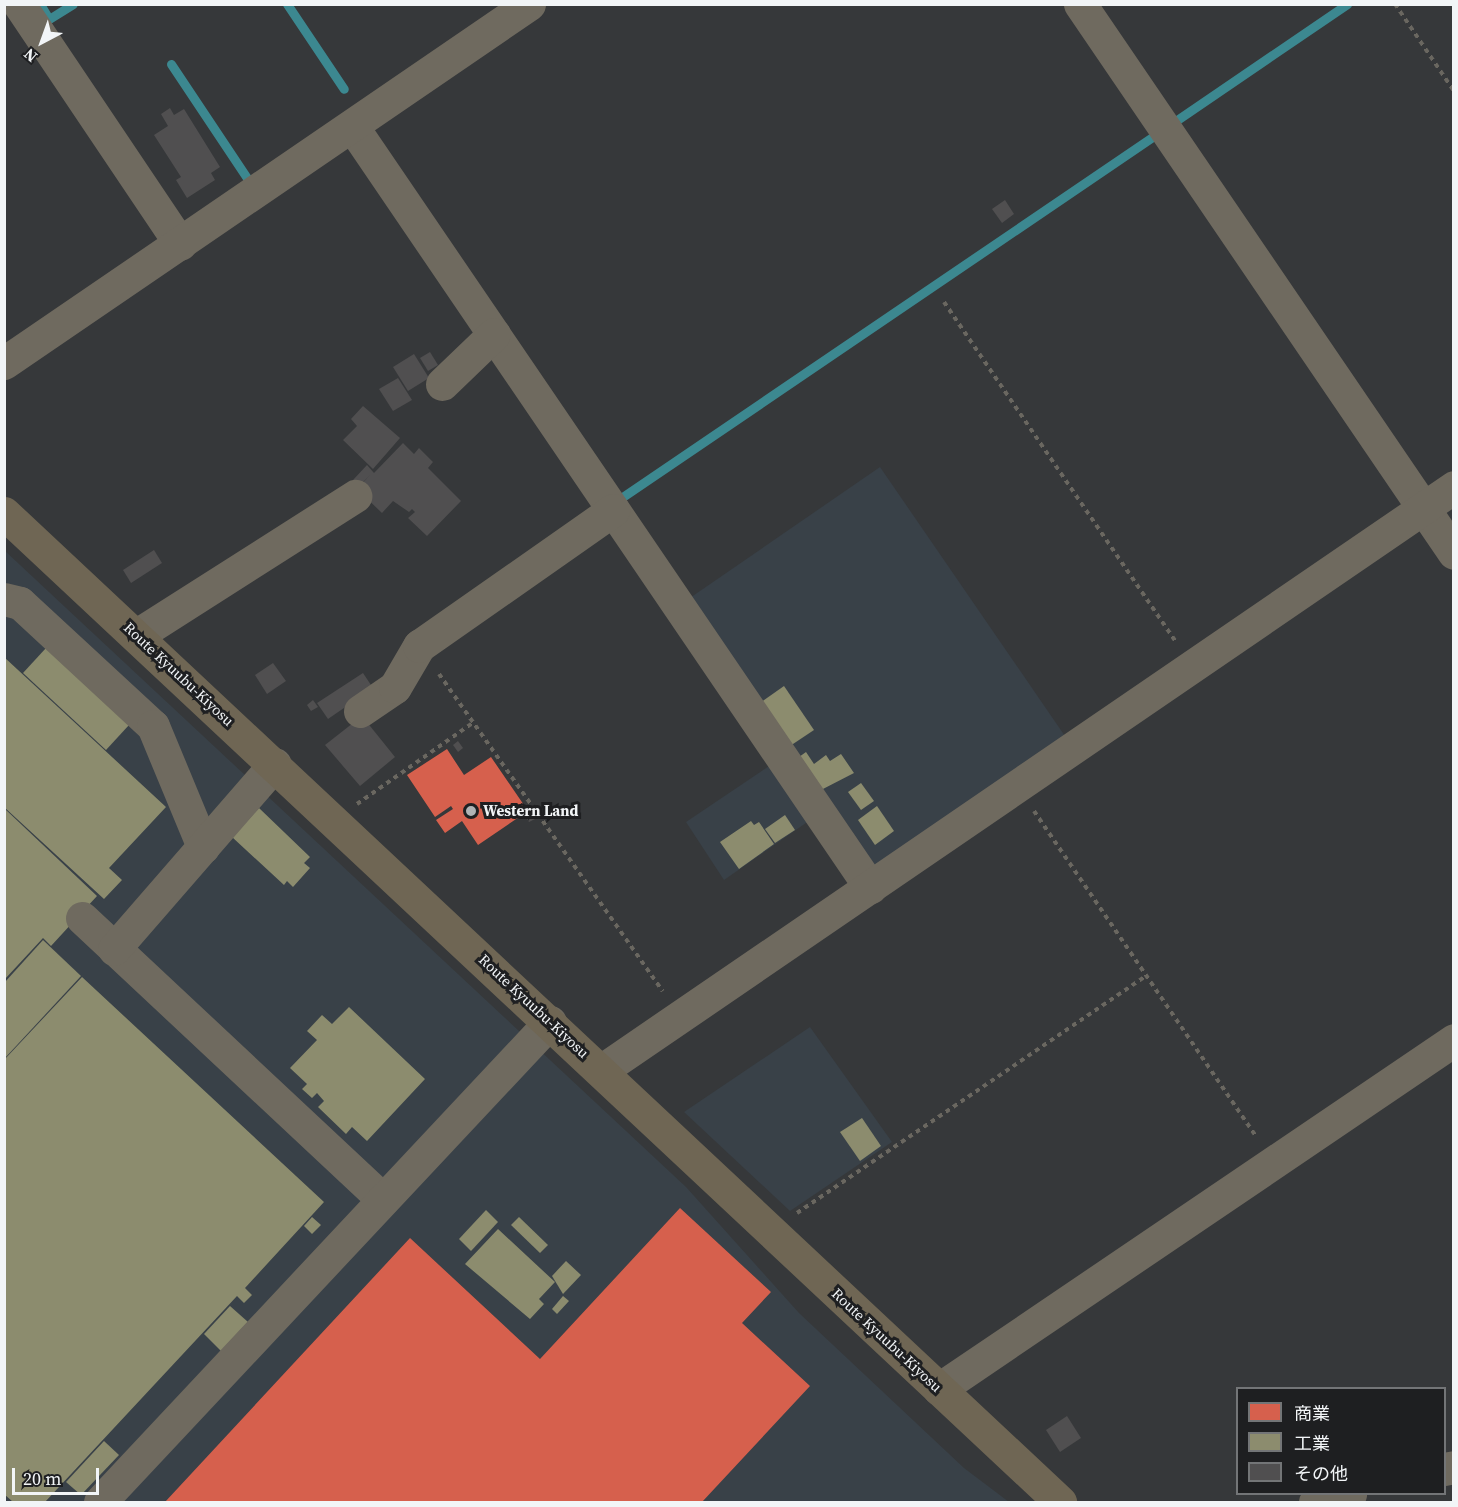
<!DOCTYPE html>
<meta charset="utf-8">
<style>
body{margin:0}
#map{position:relative;width:1458px;height:1507px;overflow:hidden;background:#36383a;font-family:"Source Serif 4","Noto Sans JP",serif}
div>[style]{position:absolute}
.built>*{inset:0;background:#394148}
.shops>*{inset:0;background:#d6604d}
.industry>*{inset:0;background:#8c8c6e}
.stream>*{height:9px;margin:-4.5px;padding:0 4.5px;transform-origin:4.5px;border-radius:4.5px;background:#3c8890}
.building>*{inset:0;background:#504f50}
.path>*{height:4px;margin-top:-2px;transform-origin:0;background:repeating-linear-gradient(90deg,#6a6760 0 4.5px,transparent 0 9px)}
.minor>*{height:33px;margin:-16.5px;padding:0 16.5px;transform-origin:16.5px;border-radius:16.5px;background:#6f6a5f}
.major>*{height:33px;margin:-16.5px;padding:0 16.5px;transform-origin:16.5px;border-radius:16.5px;background:#6f6654}
.dots>*{width:16px;height:16px;translate:-50% -50%;box-sizing:border-box;border:3px solid #1e1f21;border-radius:50%}
span{translate:-50% -50%;white-space:nowrap;text-align:center;line-height:1.15;-webkit-text-stroke:6px #1e1f21;paint-order:stroke}
.street-label{font-size:15px;color:#f2f5f7}
.poi-label{font-size:15px;color:#f2f5f7;font-weight:700}
.left{translate:0 -50%;text-align:left}
.frame{position:absolute;inset:0;border:6px solid #f2f5f7;pointer-events:none}
.legend{position:absolute;left:1236px;top:1387px;width:210px;height:108px;box-sizing:border-box;background:#1e1f21;border:2px solid #737577;margin:0;padding:8px 10px;list-style:none;font-size:18px;color:#f2f5f7}
.legend li{display:flex;align-items:center;gap:12px;height:30px}
.legend b{width:30px;border:2px solid #737577}
.north{position:absolute;left:12px;top:12px;width:60px;height:60px;-webkit-text-stroke:4px #1e1f21;paint-order:stroke;rotate:221deg;font-size:16px;font-weight:700;line-height:24px;text-align:center;color:#f2f5f7}
.north::after{content:'';display:block;margin:auto;width:21px;height:27px;background:#f2f5f7;clip-path:polygon(50% 0,100% 100%,50% 72%,0 100%)}
.scale{position:absolute;left:12px;top:1468px;width:87px;height:27px;box-sizing:border-box;border:3px solid #f2f5f7;border-top:0;padding-left:8px;font-size:18px;line-height:21px;white-space:nowrap;color:#f2f5f7;-webkit-text-stroke:4px #1e1f21;paint-order:stroke}
</style>
<div id="map">
<div class="built">
<div style="clip-path:polygon(880px 467px,1067px 739px,875px 871px,684px 602px)"></div>
<div style="clip-path:polygon(4px 550px,686px 1187px,799px 1313px,964px 1468px,1009px 1502px,5px 1502px)"></div>
<div style="clip-path:polygon(778px 760px,816px 816px,724px 880px,686px 822px)"></div>
<div style="clip-path:polygon(810px 1027px,892px 1142px,790px 1211px,684px 1112px)"></div>
</div>
<div class="shops">
<div style="clip-path:polygon(447px 749px,464px 775px,491px 757px,528px 811px,478px 845px,462px 821px,445px 833px,436px 820px,453px 809px,451px 806px,435px 817px,407px 775px)"></div>
<div style="clip-path:polygon(680px 1208px,771px 1292px,742px 1323px,810px 1386px,702px 1502px,165px 1502px,410px 1238px,540px 1359px)"></div>
</div>
<div class="industry">
<div style="clip-path:polygon(46px 648px,129px 725px,106px 750px,23px 673px)"></div>
<div style="clip-path:polygon(4px 657px,166px 807px,109px 868px,122px 880px,104px 899px,4px 807px)"></div>
<div style="clip-path:polygon(784px 686px,814px 730px,790px 746px,760px 703px)"></div>
<div style="clip-path:polygon(806px 752px,814px 764px,826px 755px,830px 761px,841px 754px,854px 773px,821px 790px,799px 757px)"></div>
<div style="clip-path:polygon(861px 783px,874px 801px,861px 810px,848px 792px)"></div>
<div style="clip-path:polygon(877px 806px,894px 831px,875px 845px,858px 820px)"></div>
<div style="clip-path:polygon(259px 808px,310px 857px,304px 863px,310px 868px,293px 887px,287px 881px,284px 885px,232px 837px)"></div>
<div style="clip-path:polygon(5px 809px,97px 896px,51px 946px,43px 938px,5px 979px)"></div>
<div style="clip-path:polygon(785px 815px,795px 830px,775px 843px,765px 829px)"></div>
<div style="clip-path:polygon(751px 821px,754px 825px,759px 822px,774px 844px,739px 869px,720px 842px)"></div>
<div style="clip-path:polygon(43px 940px,81px 976px,5px 1058px,5px 982px)"></div>
<div style="clip-path:polygon(82px 977px,324px 1202px,245px 1288px,252px 1295px,244px 1303px,237px 1296px,45px 1502px,13px 1502px,4px 1494px,4px 1060px)"></div>
<div style="clip-path:polygon(349px 1007px,425px 1079px,367px 1141px,352px 1127px,346px 1134px,318px 1107px,324px 1101px,317px 1093px,312px 1098px,302px 1089px,307px 1084px,290px 1068px,317px 1040px,307px 1031px,322px 1015px,332px 1024px)"></div>
<div style="clip-path:polygon(862px 1118px,881px 1146px,860px 1161px,840px 1132px)"></div>
<div style="clip-path:polygon(486px 1210px,498px 1222px,471px 1251px,459px 1239px)"></div>
<div style="clip-path:polygon(312px 1217px,321px 1225px,312px 1234px,304px 1226px)"></div>
<div style="clip-path:polygon(519px 1217px,548px 1245px,540px 1253px,511px 1225px)"></div>
<div style="clip-path:polygon(498px 1229px,555px 1282px,539px 1299px,544px 1304px,530px 1319px,465px 1264px)"></div>
<div style="clip-path:polygon(566px 1261px,581px 1275px,563px 1294px,552px 1276px)"></div>
<div style="clip-path:polygon(563px 1296px,569px 1301px,557px 1314px,552px 1309px)"></div>
<div style="clip-path:polygon(230px 1306px,248px 1322px,221px 1351px,204px 1334px)"></div>
<div style="clip-path:polygon(104px 1441px,119px 1455px,81px 1495px,66px 1482px)"></div>
</div>
<div class="stream">
<div style="left:40px;top:4px;width:17px;rotate:59deg"></div>
<div style="left:49px;top:19px;width:28px;rotate:-32deg"></div>
<div style="left:287px;top:4px;width:102px;rotate:56.2deg"></div>
<div style="left:171px;top:64px;width:137px;rotate:56.3deg"></div>
<div style="left:1177px;top:120px;width:206px;rotate:-34.3deg"></div>
<div style="left:621px;top:498px;width:641px;rotate:-34.19deg"></div>
</div>
<div class="building">
<div style="clip-path:polygon(170px 108px,174px 115px,184px 109px,220px 167px,211px 173px,215px 180px,187px 198px,176px 180px,181px 177px,154px 135px,168px 126px,161px 114px)"></div>
<div style="clip-path:polygon(1005px 200px,1014px 214px,1002px 223px,992px 209px)"></div>
<div style="clip-path:polygon(430px 352px,438px 365px,428px 371px,420px 358px)"></div>
<div style="clip-path:polygon(414px 354px,429px 378px,408px 391px,393px 367px)"></div>
<div style="clip-path:polygon(398px 378px,412px 400px,393px 411px,379px 389px)"></div>
<div style="clip-path:polygon(363px 406px,400px 438px,373px 469px,343px 440px,357px 426px,351px 419px)"></div>
<div style="clip-path:polygon(403px 443px,414px 454px,419px 448px,433px 462px,428px 468px,461px 501px,427px 536px,408px 518px,415px 512px,412px 509px,409px 512px,393px 501px,382px 513px,357px 489px,370px 475px,359px 486px,353px 480px,367px 465px,374px 473px)"></div>
<div style="clip-path:polygon(154px 550px,162px 563px,131px 583px,123px 570px)"></div>
<div style="clip-path:polygon(273px 663px,286px 681px,267px 694px,255px 675px)"></div>
<div style="clip-path:polygon(363px 673px,373px 688px,328px 719px,317px 703px)"></div>
<div style="clip-path:polygon(313px 700px,318px 707px,311px 711px,307px 705px)"></div>
<div style="clip-path:polygon(362px 716px,395px 757px,360px 786px,325px 745px)"></div>
<div style="clip-path:polygon(458px 741px,463px 748px,458px 752px,453px 745px)"></div>
<div style="clip-path:polygon(531px 814px,535px 819px,529px 822px,526px 817px)"></div>
<div style="clip-path:polygon(1067px 1416px,1081px 1438px,1060px 1452px,1046px 1430px)"></div>
</div>
<div class="path">
<div style="left:1395px;top:4px;width:105px;rotate:55.9deg"></div>
<div style="left:944px;top:302px;width:410px;rotate:55.7deg"></div>
<div style="left:439px;top:674px;width:388px;rotate:54.8deg"></div>
<div style="left:357px;top:804px;width:143px;rotate:-35deg"></div>
<div style="left:1034px;top:811px;width:394px;rotate:55.7deg"></div>
<div style="left:797px;top:1213px;width:422px;rotate:-34.2deg"></div>
</div>
<div class="minor">
<div style="left:19px;top:4px;width:289px;rotate:56.1deg"></div>
<div style="left:1080px;top:4px;width:664px;rotate:55.74deg"></div>
<div style="left:352px;top:126px;width:921px;rotate:55.76deg"></div>
<div style="left:4px;top:363px;width:636px;rotate:-34.36deg"></div>
<div style="left:442px;top:384px;width:72px;rotate:-43.9deg"></div>
<div style="left:4px;top:599px;width:16px;rotate:14deg"></div>
<div style="left:20px;top:603px;width:181px;rotate:42.8deg"></div>
<div style="left:153px;top:726px;width:131px;rotate:67.5deg"></div>
<div style="left:137px;top:635px;width:259px;rotate:-32.5deg"></div>
<div style="left:360px;top:711px;width:42px;rotate:-34.4deg"></div>
<div style="left:395px;top:687px;width:48px;rotate:-59.7deg"></div>
<div style="left:419px;top:646px;width:237px;rotate:-35deg"></div>
<div style="left:82px;top:918px;width:412px;rotate:43.1deg"></div>
<div style="left:114px;top:949px;width:245px;rotate:-49deg"></div>
<div style="left:602px;top:1070px;width:1032px;rotate:-34.38deg"></div>
<div style="left:939px;top:1389px;width:622px;rotate:-34.12deg"></div>
<div style="left:1444px;top:1469px;width:10px;rotate:-11deg"></div>
<div style="left:100px;top:1502px;width:658px;rotate:-46.85deg"></div>
<div style="left:1315px;top:1502px;width:36px;rotate:-13deg"></div>
</div>
<div class="major">
<div style="left:4px;top:513px;width:1447px;rotate:43.12deg"></div>
</div>
<div class="dots">
<div style="left:471px;top:811px;background:#b0b3b5"></div>
</div>
<div class="street-label">
<span style="left:179px;top:674px;rotate:43deg">Route Kyuubu-Kiyosu</span>
<span style="left:534px;top:1006px;rotate:43deg">Route Kyuubu-Kiyosu</span>
<span style="left:887px;top:1340px;rotate:43deg">Route Kyuubu-Kiyosu</span>
</div>
<div class="poi-label">
<span class="left" style="left:483px;top:811px">Western Land</span>
</div>
<div class="frame"></div>
<ul class="legend">
<li><b style="height:16px;background:#d6604d"></b>商業</li>
<li><b style="height:16px;background:#8c8c6e"></b>工業</li>
<li><b style="height:16px;background:#504f50"></b>その他</li>
</ul>
<div class="north">N</div>
<div class="scale">20 m</div>
</div>
